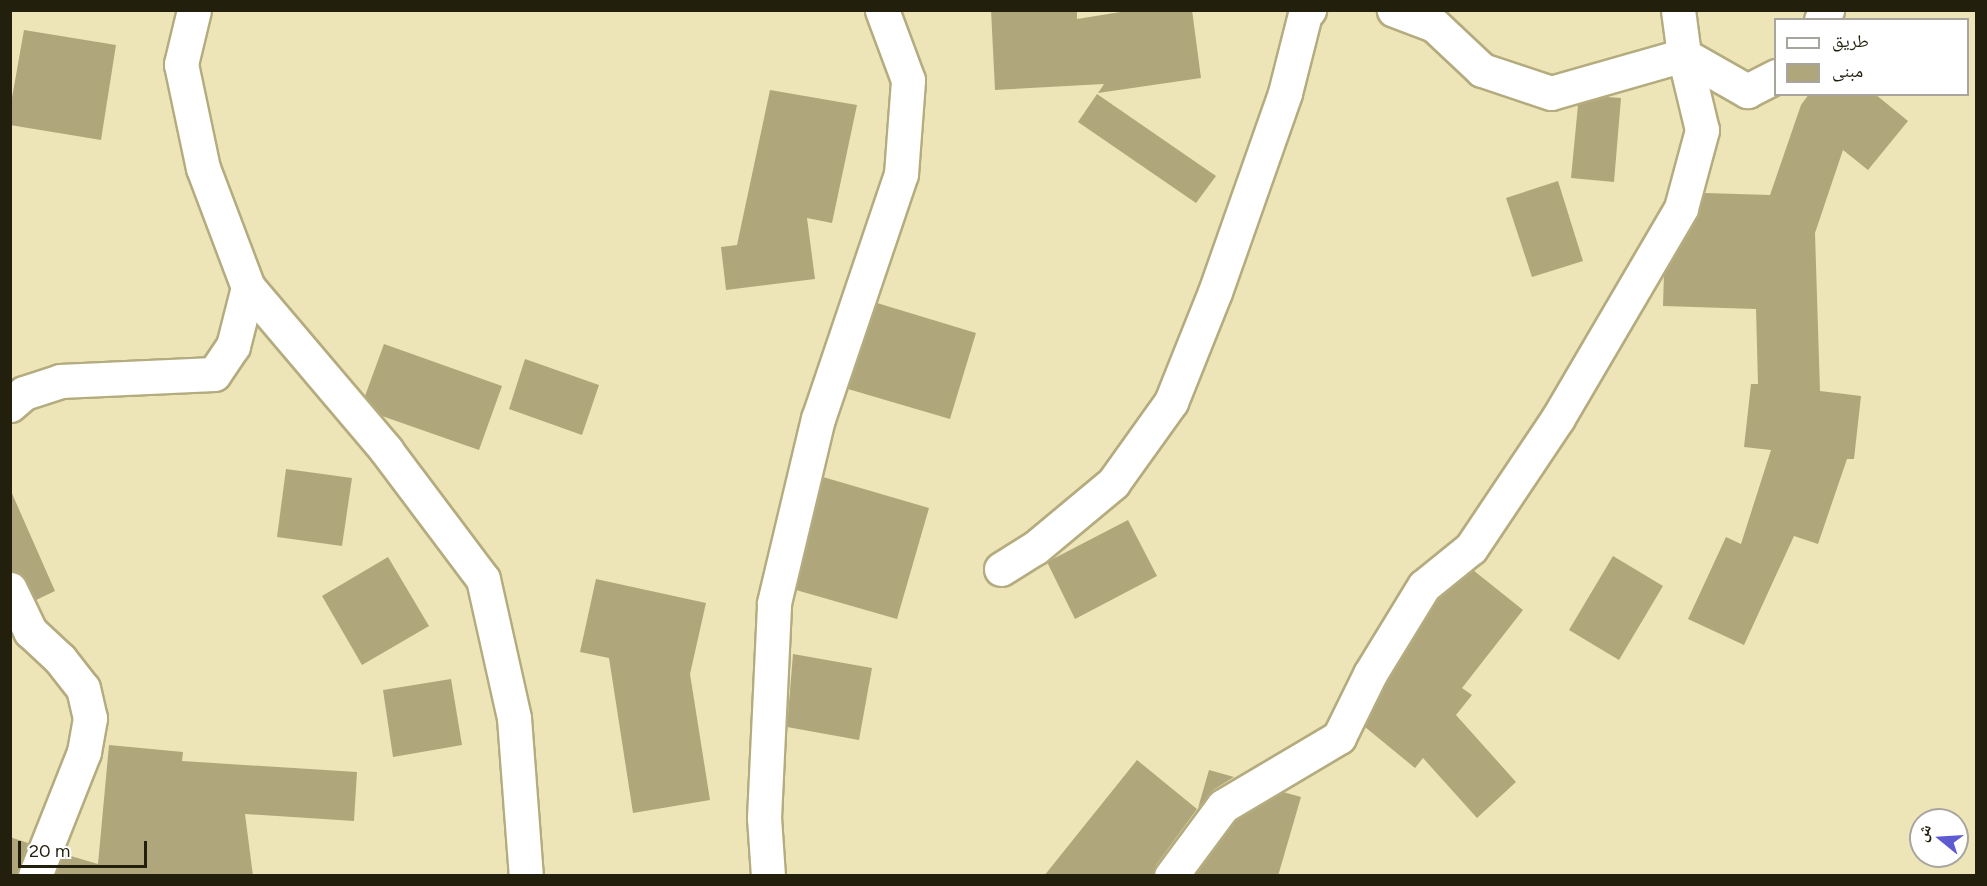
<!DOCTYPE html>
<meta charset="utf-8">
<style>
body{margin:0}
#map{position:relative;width:1987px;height:886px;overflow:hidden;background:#ede5b7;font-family:Figtree,"Noto Naskh Arabic",sans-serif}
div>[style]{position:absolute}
.building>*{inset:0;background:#afa77b}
.roads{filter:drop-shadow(2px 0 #b4ac7f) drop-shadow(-2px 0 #b4ac7f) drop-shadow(0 2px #b4ac7f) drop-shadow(0 -2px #b4ac7f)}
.minor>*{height:33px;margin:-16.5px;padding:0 16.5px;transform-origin:16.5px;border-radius:16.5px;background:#fff}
span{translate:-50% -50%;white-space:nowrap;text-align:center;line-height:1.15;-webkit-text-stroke:4.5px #fff;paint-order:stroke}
.frame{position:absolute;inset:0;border:12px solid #221f0d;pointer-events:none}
.legend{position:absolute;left:1774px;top:18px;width:195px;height:78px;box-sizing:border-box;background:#fff;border:2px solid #a7a59e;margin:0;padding:8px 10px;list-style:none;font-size:18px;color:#221f0d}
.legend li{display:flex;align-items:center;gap:12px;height:30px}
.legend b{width:30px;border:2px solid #a7a59e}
.north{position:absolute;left:1909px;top:808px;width:60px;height:60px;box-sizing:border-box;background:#fff;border:2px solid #a7a59e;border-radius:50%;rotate:288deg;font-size:16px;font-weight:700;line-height:24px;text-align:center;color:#221f0d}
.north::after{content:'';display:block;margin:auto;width:21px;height:27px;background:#5d5ad2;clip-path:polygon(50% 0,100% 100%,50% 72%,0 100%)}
.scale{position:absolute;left:18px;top:841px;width:129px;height:27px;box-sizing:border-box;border:3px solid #221f0d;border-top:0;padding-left:8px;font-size:18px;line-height:21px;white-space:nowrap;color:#221f0d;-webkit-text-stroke:4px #fff;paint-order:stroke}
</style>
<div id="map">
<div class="building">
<div style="clip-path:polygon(991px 10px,1077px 10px,1077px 19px,1133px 10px,1192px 10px,1201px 78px,1098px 93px,1104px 84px,995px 90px)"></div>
<div style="clip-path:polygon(24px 30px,116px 45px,101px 140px,10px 125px,10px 109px)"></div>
<div style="clip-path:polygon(770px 90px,857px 105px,832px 223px,807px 218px,815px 279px,726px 290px,721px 247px,737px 245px)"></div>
<div style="clip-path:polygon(1097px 94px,1216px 176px,1196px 203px,1078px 122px)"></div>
<div style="clip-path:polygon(1809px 94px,1875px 94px,1908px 121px,1868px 170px,1843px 150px,1815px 233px,1820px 391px,1861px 396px,1854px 459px,1847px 459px,1818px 544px,1794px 536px,1744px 645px,1688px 619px,1726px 537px,1741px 544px,1771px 450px,1744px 447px,1751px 384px,1758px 384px,1756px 309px,1663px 306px,1664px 273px,1697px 217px,1705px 193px,1770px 195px,1801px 105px)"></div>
<div style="clip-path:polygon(1607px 97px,1621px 98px,1614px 182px,1571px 178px,1578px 105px)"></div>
<div style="clip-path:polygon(1558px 181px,1583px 261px,1532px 277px,1506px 198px)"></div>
<div style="clip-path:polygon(877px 303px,976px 333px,950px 419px,848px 389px)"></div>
<div style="clip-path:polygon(384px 344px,502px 386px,479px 450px,382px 416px,365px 396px)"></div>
<div style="clip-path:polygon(525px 359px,599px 385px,582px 435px,509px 409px)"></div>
<div style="clip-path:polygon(286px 469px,352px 478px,342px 546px,277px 537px)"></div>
<div style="clip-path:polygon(823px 477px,929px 508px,897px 619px,796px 590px)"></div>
<div style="clip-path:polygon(10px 489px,55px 591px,36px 600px,21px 574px,10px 570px)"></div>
<div style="clip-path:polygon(1128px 520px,1157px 576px,1075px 619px,1047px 562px)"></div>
<div style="clip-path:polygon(1613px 556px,1663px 586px,1619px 660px,1569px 630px)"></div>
<div style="clip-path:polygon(388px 557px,429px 626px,362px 665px,322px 596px)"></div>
<div style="clip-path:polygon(1473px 570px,1523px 610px,1462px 688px,1472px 695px,1456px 715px,1516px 782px,1477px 818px,1423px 758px,1415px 768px,1365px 727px,1386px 683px,1438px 599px)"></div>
<div style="clip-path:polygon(596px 579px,706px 603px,690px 674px,710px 800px,633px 813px,609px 658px,580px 652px)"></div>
<div style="clip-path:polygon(793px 654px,872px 668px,859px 740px,787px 727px)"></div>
<div style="clip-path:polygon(451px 679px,462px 745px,393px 757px,383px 690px)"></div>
<div style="clip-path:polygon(109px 745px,183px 752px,182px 761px,357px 772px,354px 821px,245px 814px,253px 876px,55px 876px,64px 854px,98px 864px)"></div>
<div style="clip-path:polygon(1137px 760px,1197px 809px,1156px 865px,1153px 876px,1044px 876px)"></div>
<div style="clip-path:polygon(1209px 770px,1234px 777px,1213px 790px,1198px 808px)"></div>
<div style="clip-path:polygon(1283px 792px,1301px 797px,1278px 876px,1195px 876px,1236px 820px)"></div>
<div style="clip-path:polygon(10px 837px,28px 843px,17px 876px,10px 876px)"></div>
</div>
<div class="roads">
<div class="minor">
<div style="left:194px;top:10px;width:56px;rotate:103.5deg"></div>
<div style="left:181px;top:64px;width:106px;rotate:78.1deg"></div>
<div style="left:203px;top:168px;width:127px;rotate:69.3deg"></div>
<div style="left:248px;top:287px;width:214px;rotate:49.7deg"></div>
<div style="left:386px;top:450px;width:161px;rotate:53.1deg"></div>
<div style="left:483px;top:579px;width:142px;rotate:77.4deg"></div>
<div style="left:514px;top:718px;width:158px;rotate:85.7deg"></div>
<div style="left:1678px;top:10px;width:45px;rotate:82.4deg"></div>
<div style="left:1684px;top:55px;width:73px;rotate:29.7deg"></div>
<div style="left:1747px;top:91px;width:33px;rotate:-27deg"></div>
<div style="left:1821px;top:20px;width:12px;rotate:-59deg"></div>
<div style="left:10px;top:405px;width:18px;rotate:-41deg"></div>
<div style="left:24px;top:393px;width:38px;rotate:-18deg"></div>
<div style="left:60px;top:381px;width:154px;rotate:-2.6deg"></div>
<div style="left:214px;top:374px;width:34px;rotate:-56deg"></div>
<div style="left:233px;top:346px;width:61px;rotate:-75.7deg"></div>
<div style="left:1001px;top:569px;width:40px;rotate:-32deg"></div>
<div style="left:1035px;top:548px;width:102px;rotate:-39.8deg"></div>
<div style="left:1113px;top:483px;width:100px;rotate:-54.4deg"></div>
<div style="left:1171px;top:402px;width:118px;rotate:-68.2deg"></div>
<div style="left:1215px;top:292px;width:211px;rotate:-70.6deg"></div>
<div style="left:1285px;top:93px;width:81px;rotate:-75.8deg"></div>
<div style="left:1305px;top:14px;width:6px;rotate:-45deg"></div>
<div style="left:10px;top:589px;width:47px;rotate:64.5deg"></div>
<div style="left:30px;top:631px;width:41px;rotate:43deg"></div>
<div style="left:60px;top:659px;width:37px;rotate:52deg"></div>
<div style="left:83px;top:688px;width:31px;rotate:77deg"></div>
<div style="left:90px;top:718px;width:35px;rotate:100deg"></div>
<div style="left:84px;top:752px;width:133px;rotate:111.6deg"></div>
<div style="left:768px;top:876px;width:58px;rotate:-93.9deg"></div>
<div style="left:764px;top:818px;width:215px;rotate:-87.3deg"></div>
<div style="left:774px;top:603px;width:189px;rotate:-76.6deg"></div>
<div style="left:818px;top:419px;width:259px;rotate:-71.3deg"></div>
<div style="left:901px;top:174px;width:94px;rotate:-85.7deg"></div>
<div style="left:908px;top:80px;width:75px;rotate:-110.4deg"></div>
<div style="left:1171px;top:876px;width:87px;rotate:-53.4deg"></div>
<div style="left:1223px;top:806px;width:135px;rotate:-30.7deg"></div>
<div style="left:1339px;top:737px;width:70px;rotate:-63.8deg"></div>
<div style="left:1370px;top:674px;width:103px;rotate:-58.5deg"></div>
<div style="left:1424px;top:586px;width:60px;rotate:-39deg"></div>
<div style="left:1471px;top:548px;width:156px;rotate:-56.2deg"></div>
<div style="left:1558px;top:418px;width:243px;rotate:-59.6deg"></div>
<div style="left:1681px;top:208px;width:81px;rotate:-74.9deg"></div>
<div style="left:1702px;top:130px;width:77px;rotate:-103.5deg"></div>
<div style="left:1684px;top:55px;width:138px;rotate:164.1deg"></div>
<div style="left:1551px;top:93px;width:73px;rotate:-161.6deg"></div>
<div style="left:1482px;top:70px;width:66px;rotate:-136.8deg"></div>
<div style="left:1434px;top:25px;width:43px;rotate:-159.4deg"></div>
</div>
</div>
<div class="frame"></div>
<ul class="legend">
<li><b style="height:8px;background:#fff"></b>طريق</li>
<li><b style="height:16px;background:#afa77b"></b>مبنى</li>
</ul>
<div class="north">ش</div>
<div class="scale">20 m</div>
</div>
